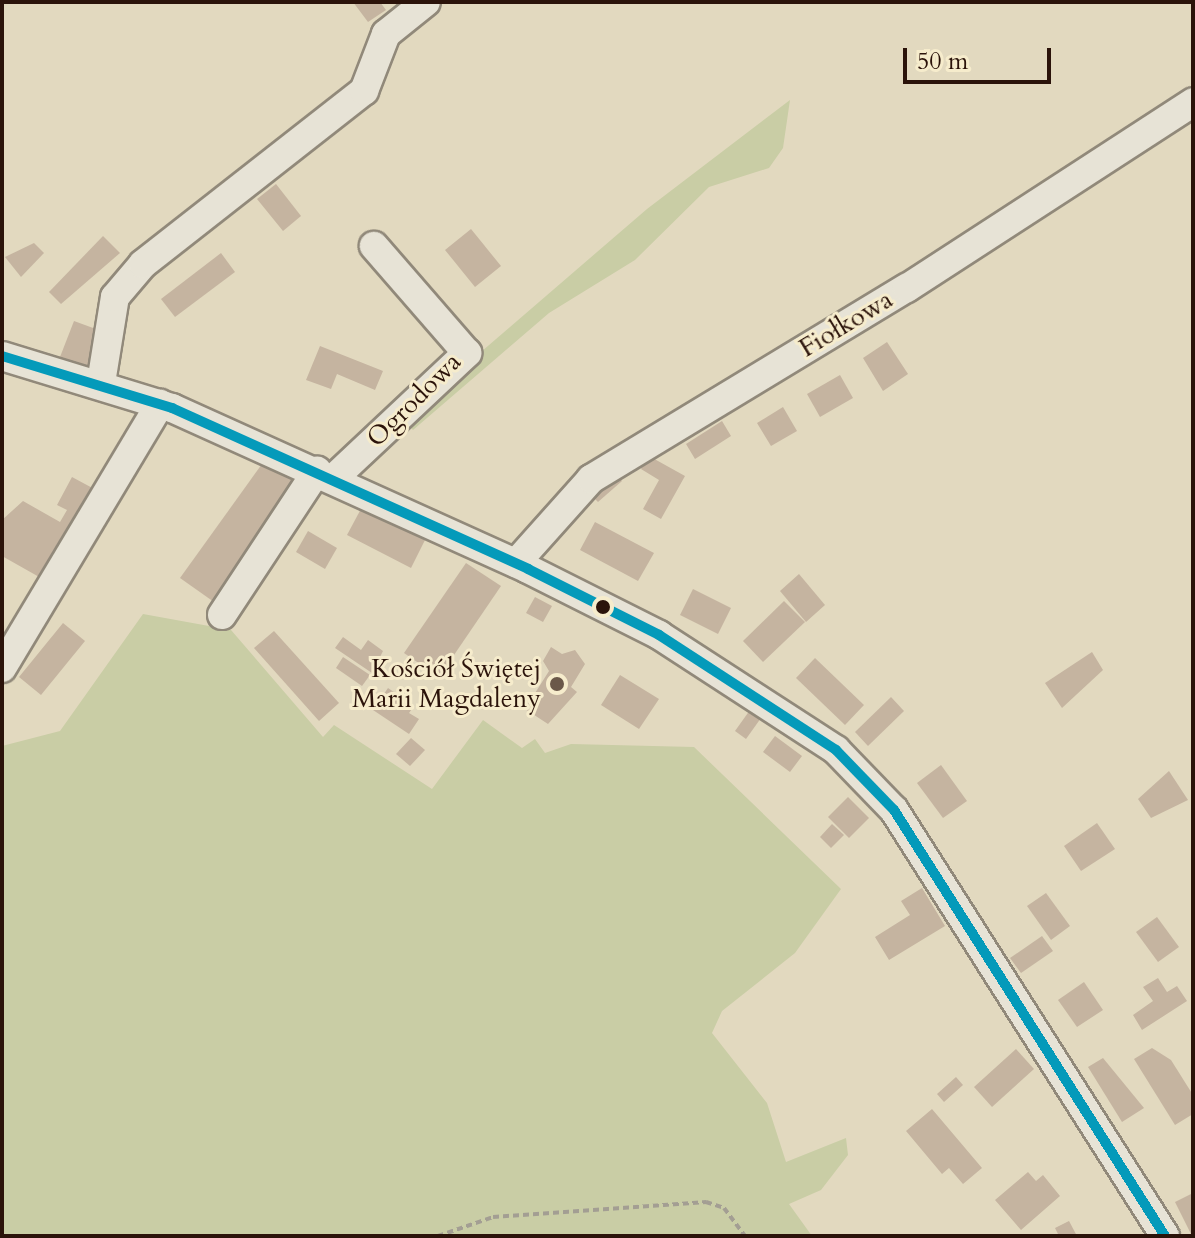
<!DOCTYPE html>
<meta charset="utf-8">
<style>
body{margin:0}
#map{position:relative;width:1195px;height:1238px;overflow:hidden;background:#e2d9bf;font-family:Cardo,serif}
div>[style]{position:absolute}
.green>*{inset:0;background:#c9cda5}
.building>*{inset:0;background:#c5b4a0}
.path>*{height:4px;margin-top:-2px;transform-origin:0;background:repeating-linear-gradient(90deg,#a39e93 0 6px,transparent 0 10px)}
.roads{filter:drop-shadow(2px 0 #91897a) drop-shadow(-2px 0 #91897a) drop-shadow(0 2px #91897a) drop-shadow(0 -2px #91897a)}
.minor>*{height:28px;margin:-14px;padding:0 14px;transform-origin:14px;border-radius:14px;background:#e7e3d6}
.bus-1>*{height:10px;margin:-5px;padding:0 5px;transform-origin:5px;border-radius:5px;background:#049aba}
.dots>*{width:22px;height:22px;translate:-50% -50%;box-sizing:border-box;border:4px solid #f6eccc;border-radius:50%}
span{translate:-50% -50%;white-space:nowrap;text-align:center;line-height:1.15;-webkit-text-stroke:6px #f6eccc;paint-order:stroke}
.street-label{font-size:26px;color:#2b130a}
.poi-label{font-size:26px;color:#2b130a}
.right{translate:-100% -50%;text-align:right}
.frame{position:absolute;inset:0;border:4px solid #2b130a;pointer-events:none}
.scale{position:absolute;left:903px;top:48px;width:148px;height:36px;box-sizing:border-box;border:4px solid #2b130a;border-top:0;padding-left:10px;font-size:24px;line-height:28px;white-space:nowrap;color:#2b130a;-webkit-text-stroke:6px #f6eccc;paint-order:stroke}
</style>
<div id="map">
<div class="green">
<div style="clip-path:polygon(790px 100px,783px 148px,769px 168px,709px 187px,635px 260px,549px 313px,413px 430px,403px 419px,647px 209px)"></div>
<div style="clip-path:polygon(143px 614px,231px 630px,323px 737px,334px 725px,432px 789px,483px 720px,522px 748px,535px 739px,545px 753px,571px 744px,694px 747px,841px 889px,795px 953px,722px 1011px,712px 1033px,767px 1103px,786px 1162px,846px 1138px,848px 1155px,821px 1190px,789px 1204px,812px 1236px,2px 1236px,2px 746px,60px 731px)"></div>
</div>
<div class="building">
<div style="clip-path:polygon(353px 2px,380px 2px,386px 10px,368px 22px)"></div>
<div style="clip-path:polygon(276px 184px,301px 216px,283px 231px,257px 199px)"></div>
<div style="clip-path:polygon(471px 229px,501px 266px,475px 287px,445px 250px)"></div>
<div style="clip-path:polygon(103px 236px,120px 253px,61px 304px,49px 292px)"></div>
<div style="clip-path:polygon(34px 243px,44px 253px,21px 277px,5px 257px)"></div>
<div style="clip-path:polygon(221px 253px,235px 272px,175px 317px,161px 299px)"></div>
<div style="clip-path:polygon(74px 321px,104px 332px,90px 369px,60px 357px)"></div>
<div style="clip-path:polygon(887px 342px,908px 374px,883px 391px,863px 358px)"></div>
<div style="clip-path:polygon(320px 346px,383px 371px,375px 390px,337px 374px,331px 389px,306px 380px)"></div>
<div style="clip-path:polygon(840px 375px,853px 398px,820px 417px,807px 394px)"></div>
<div style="clip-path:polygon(783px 407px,797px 431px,771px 446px,757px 423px)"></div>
<div style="clip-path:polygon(722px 421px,731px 436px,695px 459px,686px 444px)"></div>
<div style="clip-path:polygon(649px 456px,685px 476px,661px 519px,643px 509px,659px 480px,641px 469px)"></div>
<div style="clip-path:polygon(262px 464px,301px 482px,214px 602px,180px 578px)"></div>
<div style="clip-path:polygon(613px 471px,622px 481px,598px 502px,589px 493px)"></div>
<div style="clip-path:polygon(72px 477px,98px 491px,48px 582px,2px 556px,2px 520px,23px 501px,60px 522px,67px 510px,57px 505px)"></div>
<div style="clip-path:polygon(362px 507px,425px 540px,411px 568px,347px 535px)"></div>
<div style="clip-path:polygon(595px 522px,654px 553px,638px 581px,580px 550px)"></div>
<div style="clip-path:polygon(308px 531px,337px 548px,325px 569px,296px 552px)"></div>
<div style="clip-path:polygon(466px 563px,501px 586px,439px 677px,404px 653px)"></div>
<div style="clip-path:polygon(799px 574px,825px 605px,806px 622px,780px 591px)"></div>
<div style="clip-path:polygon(693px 589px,731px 608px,718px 634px,680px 615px)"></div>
<div style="clip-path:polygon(535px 597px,552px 606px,543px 622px,526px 613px)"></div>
<div style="clip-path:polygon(784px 601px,805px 622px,763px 662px,743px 641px)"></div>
<div style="clip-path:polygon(63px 623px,85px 641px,41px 695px,19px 677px)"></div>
<div style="clip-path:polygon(274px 631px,339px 703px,319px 721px,254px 648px)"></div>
<div style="clip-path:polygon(343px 637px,361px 650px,368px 640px,383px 651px,372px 673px,335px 648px)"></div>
<div style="clip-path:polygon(551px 647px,562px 654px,575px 650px,585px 664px,571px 687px,577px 692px,548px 724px,525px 709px,549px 671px,543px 661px)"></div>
<div style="clip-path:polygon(1092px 652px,1103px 670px,1062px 708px,1045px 683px)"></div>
<div style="clip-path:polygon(343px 657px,370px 675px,362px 686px,336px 668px)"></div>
<div style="clip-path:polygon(815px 658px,864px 705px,845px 725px,796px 678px)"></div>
<div style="clip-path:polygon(620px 675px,659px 699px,639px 729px,601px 705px)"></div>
<div style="clip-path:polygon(388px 688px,414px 706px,409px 713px,419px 719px,409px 734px,373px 710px)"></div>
<div style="clip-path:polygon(891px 697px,904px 711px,868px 746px,855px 732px)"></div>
<div style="clip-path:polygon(750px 710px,761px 718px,746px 739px,735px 731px)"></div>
<div style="clip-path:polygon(775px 736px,802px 756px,790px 772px,763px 752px)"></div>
<div style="clip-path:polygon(411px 738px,425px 750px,410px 766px,396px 754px)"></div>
<div style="clip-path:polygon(941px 765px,967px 801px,943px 818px,917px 783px)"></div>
<div style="clip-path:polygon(1169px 771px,1188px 800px,1151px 818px,1138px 799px)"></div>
<div style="clip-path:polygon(848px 797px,869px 818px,849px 838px,828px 817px)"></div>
<div style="clip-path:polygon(1097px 823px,1115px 849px,1081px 871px,1064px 846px)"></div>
<div style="clip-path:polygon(832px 824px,844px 835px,831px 848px,820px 837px)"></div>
<div style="clip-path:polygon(922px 888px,945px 926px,889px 960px,875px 937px,910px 915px,901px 901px)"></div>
<div style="clip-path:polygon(1046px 893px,1070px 926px,1051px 940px,1027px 906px)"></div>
<div style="clip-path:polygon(1157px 917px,1179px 947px,1158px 962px,1136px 932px)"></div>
<div style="clip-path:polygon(1042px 936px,1053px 951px,1021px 973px,1010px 958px)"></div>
<div style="clip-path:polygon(1158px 978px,1167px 992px,1177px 986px,1187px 1001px,1142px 1030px,1133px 1015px,1153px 1001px,1143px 987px)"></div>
<div style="clip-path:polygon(1084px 982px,1103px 1010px,1077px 1027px,1058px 1000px)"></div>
<div style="clip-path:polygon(1152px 1048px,1171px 1060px,1193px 1095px,1193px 1114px,1175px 1125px,1134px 1059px)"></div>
<div style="clip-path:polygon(1016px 1049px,1034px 1069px,992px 1107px,974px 1087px)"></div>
<div style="clip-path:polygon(1103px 1058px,1144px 1108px,1122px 1122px,1088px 1067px)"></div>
<div style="clip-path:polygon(956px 1077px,963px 1085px,944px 1102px,937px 1094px)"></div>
<div style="clip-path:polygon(932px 1109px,982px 1168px,963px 1184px,949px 1168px,942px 1174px,906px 1131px)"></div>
<div style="clip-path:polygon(1028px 1172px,1036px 1181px,1043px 1175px,1060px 1196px,1021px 1230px,995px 1200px)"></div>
<div style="clip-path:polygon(1193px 1193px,1193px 1236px,1192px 1236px,1175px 1202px)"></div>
<div style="clip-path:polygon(1069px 1221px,1077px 1236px,1059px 1236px,1055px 1228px)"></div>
</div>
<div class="path">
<div style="left:438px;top:1236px;width:58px;rotate:-19.1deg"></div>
<div style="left:493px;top:1217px;width:214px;rotate:-4deg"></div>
<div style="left:706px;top:1202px;width:19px;rotate:18deg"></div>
<div style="left:724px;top:1208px;width:35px;rotate:53deg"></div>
</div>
<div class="roads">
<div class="minor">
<div style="left:2px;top:356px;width:178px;rotate:17deg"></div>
<div style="left:172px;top:408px;width:391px;rotate:24.3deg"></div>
<div style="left:528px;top:569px;width:147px;rotate:26.7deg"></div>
<div style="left:659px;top:635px;width:211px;rotate:33deg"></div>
<div style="left:836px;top:750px;width:83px;rotate:46deg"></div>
<div style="left:894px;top:810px;width:505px;rotate:57.54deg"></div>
<div style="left:101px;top:383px;width:87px;rotate:-80.8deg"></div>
<div style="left:115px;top:297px;width:43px;rotate:-49.7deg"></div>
<div style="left:143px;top:264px;width:281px;rotate:-38.1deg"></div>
<div style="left:364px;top:91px;width:61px;rotate:-68.9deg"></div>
<div style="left:386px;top:34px;width:51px;rotate:-38.7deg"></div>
<div style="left:334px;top:478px;width:183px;rotate:-43.2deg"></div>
<div style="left:467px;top:353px;width:142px;rotate:-131deg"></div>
<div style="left:516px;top:563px;width:113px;rotate:-48.2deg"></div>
<div style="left:591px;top:479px;width:369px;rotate:-31.2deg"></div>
<div style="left:907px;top:288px;width:341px;rotate:-33deg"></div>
<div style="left:222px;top:615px;width:173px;rotate:-56.6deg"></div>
<div style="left:2px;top:668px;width:308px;rotate:-59.1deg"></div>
</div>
</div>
<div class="bus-1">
<div style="left:2px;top:356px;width:178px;rotate:17deg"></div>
<div style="left:172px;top:408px;width:391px;rotate:24.3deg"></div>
<div style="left:528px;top:569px;width:147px;rotate:26.7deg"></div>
<div style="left:659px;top:635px;width:211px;rotate:33deg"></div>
<div style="left:836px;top:750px;width:83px;rotate:46deg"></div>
<div style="left:894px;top:810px;width:505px;rotate:57.54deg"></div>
</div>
<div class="dots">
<div style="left:603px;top:607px;background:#2b130a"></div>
<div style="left:557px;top:684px;background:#6b5849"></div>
</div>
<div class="street-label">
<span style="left:846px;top:324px;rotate:-31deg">Fiołkowa</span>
<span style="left:414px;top:400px;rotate:-45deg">Ogrodowa</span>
</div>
<div class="poi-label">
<span class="right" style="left:541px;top:684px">Kościół Świętej<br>Marii Magdaleny</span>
</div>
<div class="frame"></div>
<div class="scale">50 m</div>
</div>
